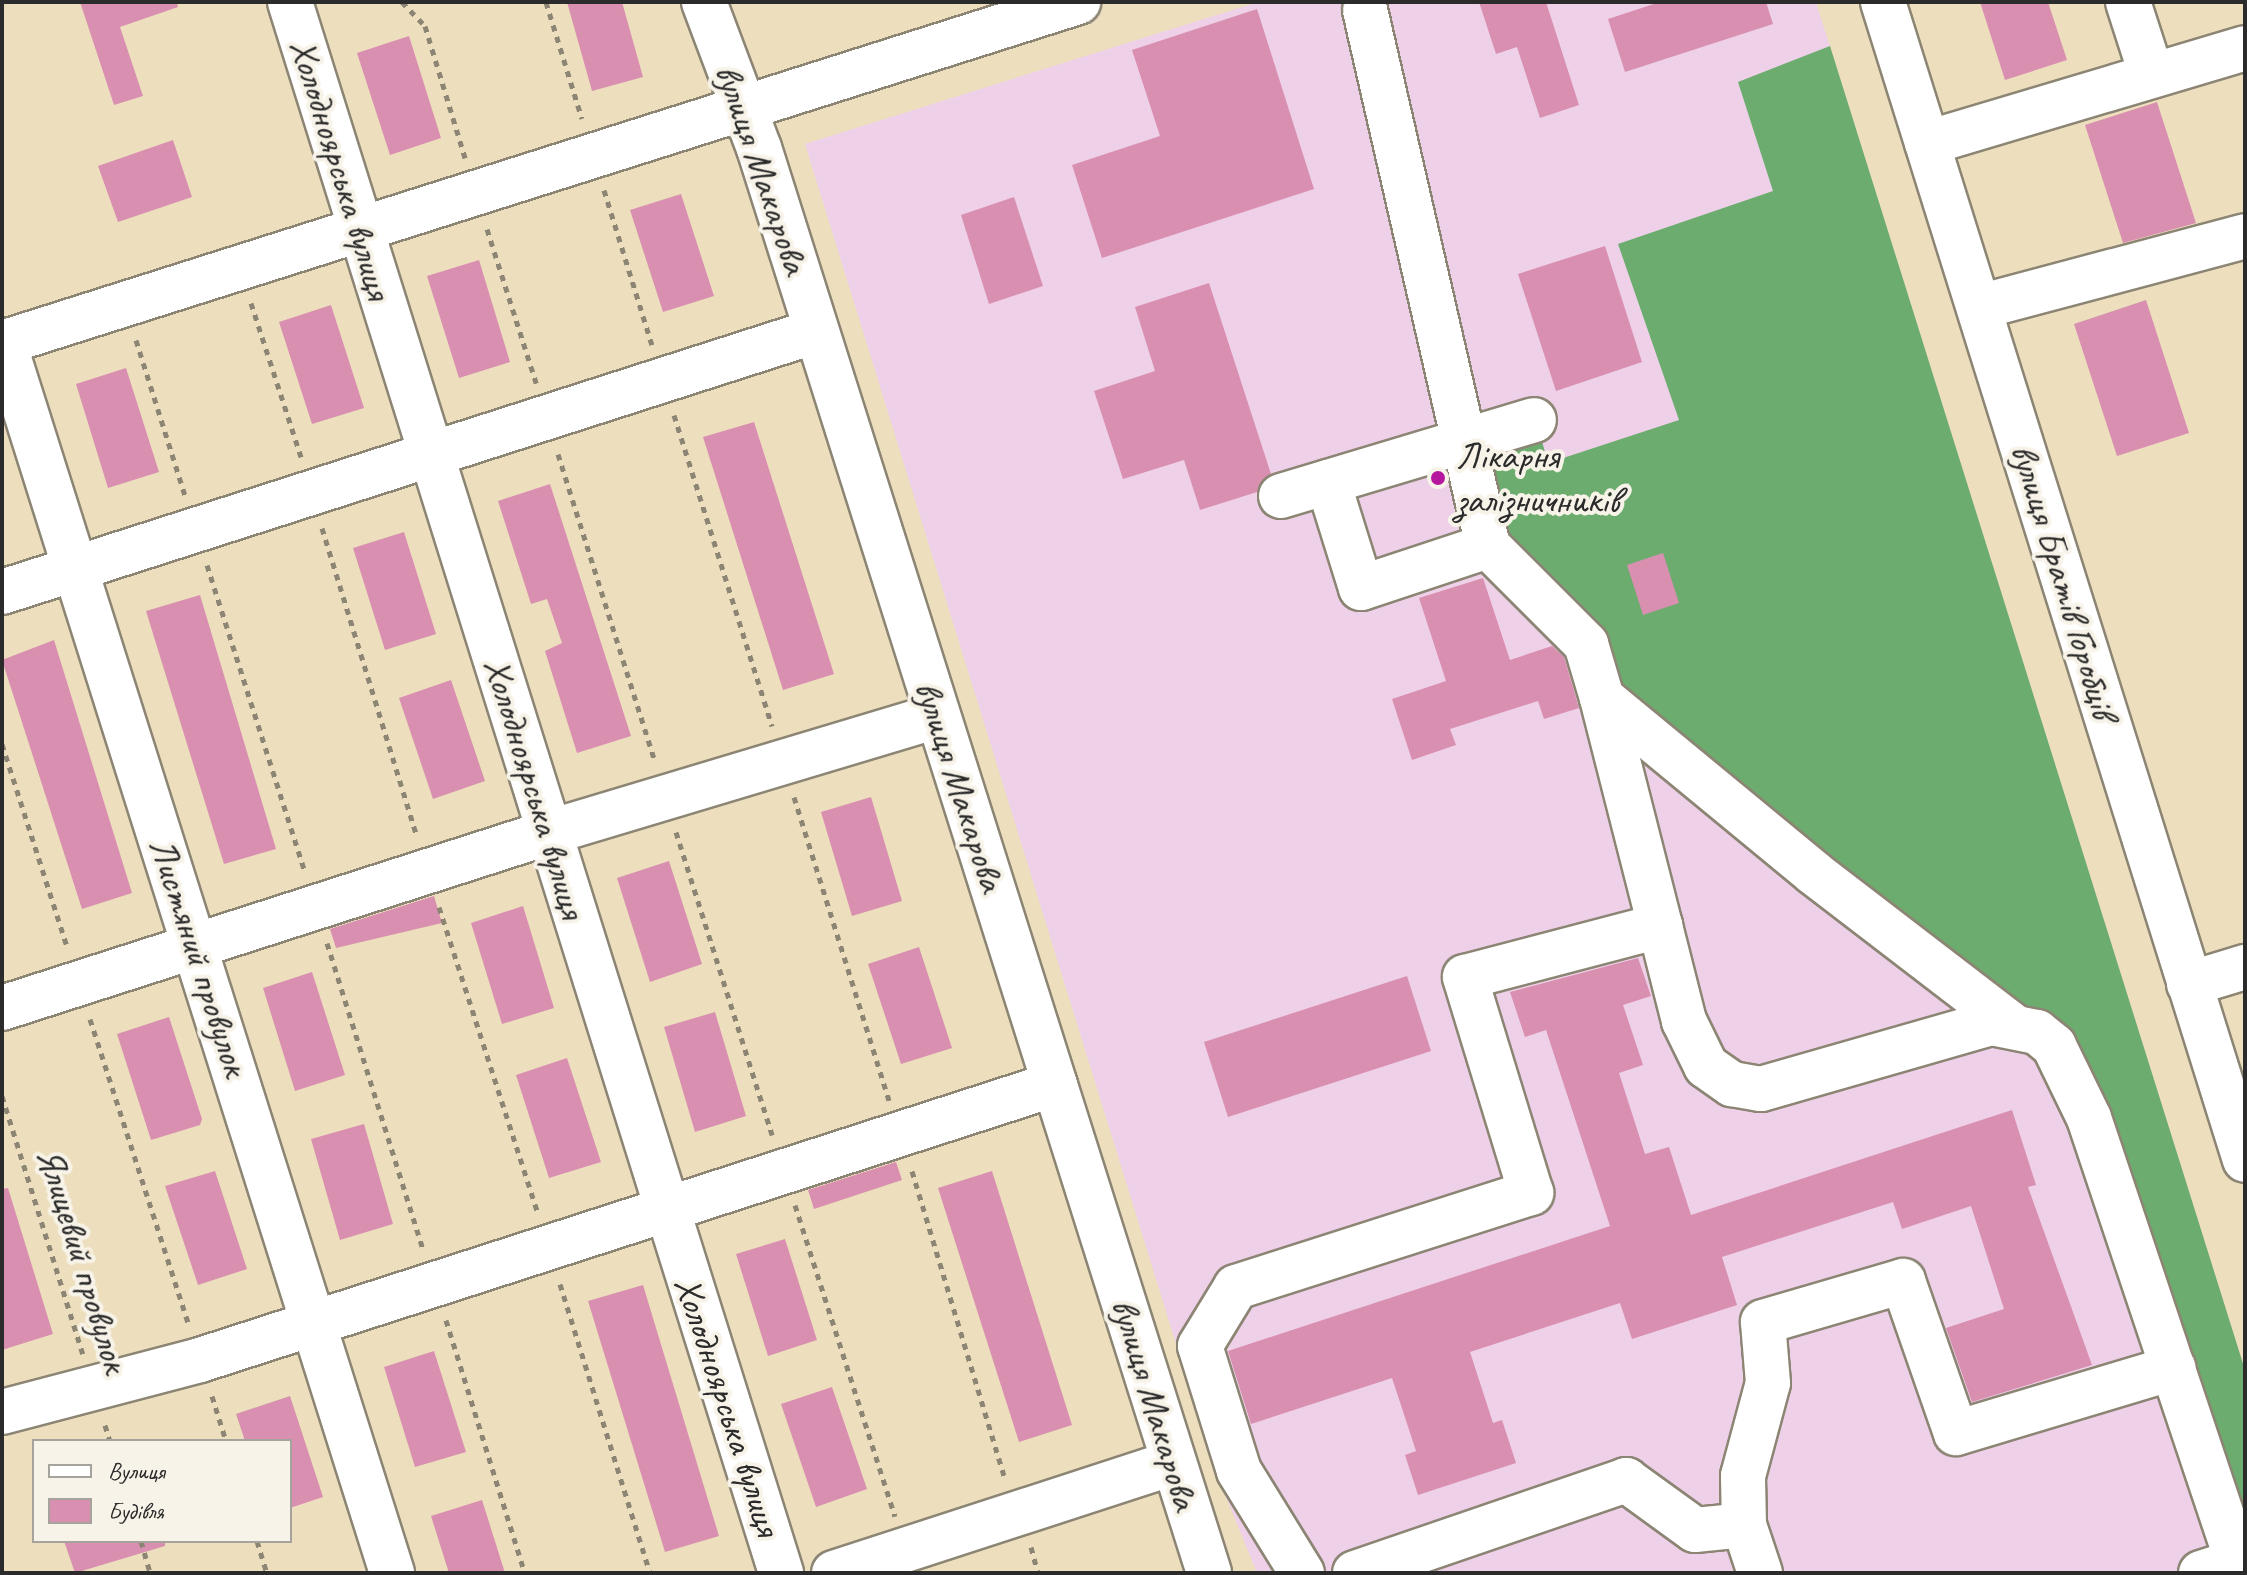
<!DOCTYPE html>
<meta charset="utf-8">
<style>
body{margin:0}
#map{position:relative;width:2247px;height:1575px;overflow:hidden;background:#eddfbe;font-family:Caveat,sans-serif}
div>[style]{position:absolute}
.built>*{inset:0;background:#eed0e8}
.forest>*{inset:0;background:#6cac6f}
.building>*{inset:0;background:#d98faf}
.path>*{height:5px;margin-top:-2.5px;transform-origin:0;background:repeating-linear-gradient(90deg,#8c8574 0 6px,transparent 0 12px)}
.roads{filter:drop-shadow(2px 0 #8c8574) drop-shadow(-2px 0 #8c8574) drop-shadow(0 2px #8c8574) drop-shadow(0 -2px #8c8574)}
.minor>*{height:44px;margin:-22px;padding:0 22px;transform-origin:22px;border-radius:22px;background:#fff}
.dots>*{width:22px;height:22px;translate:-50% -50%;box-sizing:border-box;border:4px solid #f7f3e8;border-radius:50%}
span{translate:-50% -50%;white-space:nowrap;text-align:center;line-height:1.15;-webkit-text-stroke:8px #f7f3e8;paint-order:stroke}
.street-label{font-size:38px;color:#2b2b2b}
.poi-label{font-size:38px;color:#2b2b2b}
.left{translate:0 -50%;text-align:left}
.frame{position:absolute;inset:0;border:4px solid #2b2b2b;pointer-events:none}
.legend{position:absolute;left:32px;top:1439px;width:260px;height:104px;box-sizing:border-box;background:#f7f3e8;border:2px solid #a5a39c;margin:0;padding:10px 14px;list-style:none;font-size:24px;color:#2b2b2b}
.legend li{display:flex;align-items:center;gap:16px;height:40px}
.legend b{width:40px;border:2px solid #a5a39c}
</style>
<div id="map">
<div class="built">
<div style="clip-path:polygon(1258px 2px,1816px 2px,2245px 1370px,2245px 1573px,1257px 1573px,1215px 1470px,805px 144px)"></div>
</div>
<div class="forest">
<div style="clip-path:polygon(1830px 46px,2245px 1370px,2245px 1510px,2232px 1499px,2026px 1011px,1636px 711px,1514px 556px,1480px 454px,1540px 434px,1548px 463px,1679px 420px,1618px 244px,1773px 191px,1738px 82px)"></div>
</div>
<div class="building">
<div style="clip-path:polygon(80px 2px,177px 2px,178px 7px,120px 27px,143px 96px,114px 105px)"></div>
<div style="clip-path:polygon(567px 2px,622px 2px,643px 77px,592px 91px)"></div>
<div style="clip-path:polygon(1479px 2px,1546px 2px,1579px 105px,1540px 118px,1517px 47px,1496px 54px)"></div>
<div style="clip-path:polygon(1660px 2px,1766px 2px,1773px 24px,1625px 72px,1608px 19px)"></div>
<div style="clip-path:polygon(1980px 2px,2048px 2px,2067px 60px,2005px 80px)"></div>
<div style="clip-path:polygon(1257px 9px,1314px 189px,1102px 258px,1072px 165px,1160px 136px,1132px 50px)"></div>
<div style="clip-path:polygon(409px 36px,441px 138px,390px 155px,357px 53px)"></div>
<div style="clip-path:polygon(2157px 102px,2196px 223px,2123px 243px,2085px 125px)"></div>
<div style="clip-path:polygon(173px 140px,192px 197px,118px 222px,98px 166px)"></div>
<div style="clip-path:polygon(681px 194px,714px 296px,663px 312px,630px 210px)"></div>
<div style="clip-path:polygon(1014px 197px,1043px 286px,989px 304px,961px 215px)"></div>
<div style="clip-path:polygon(1605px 246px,1642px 362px,1556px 391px,1518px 274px)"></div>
<div style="clip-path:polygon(479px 260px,510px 362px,459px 378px,427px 276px)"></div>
<div style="clip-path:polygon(1209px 283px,1271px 474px,1257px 492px,1200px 510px,1184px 460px,1123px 479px,1094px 391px,1155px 371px,1135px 307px)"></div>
<div style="clip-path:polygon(2146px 300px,2189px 433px,2117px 456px,2074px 324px)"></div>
<div style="clip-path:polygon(331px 305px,364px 408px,312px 424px,279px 322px)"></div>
<div style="clip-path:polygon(126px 368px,159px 472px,108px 488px,76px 384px)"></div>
<div style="clip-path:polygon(754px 422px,834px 674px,783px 690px,703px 437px)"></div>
<div style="clip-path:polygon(550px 484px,631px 736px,577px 753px,545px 651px,562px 643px,547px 599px,531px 604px,498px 501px)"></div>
<div style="clip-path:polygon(404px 532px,436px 634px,385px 650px,353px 548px)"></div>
<div style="clip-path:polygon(1663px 553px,1679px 603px,1643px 615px,1627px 565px)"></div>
<div style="clip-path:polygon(1483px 578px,1510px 660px,1552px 646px,1564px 657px,1579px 708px,1544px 719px,1538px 701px,1450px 729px,1456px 745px,1412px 760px,1392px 699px,1446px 681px,1419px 598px)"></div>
<div style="clip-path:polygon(200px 595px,276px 849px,224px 864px,146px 611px)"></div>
<div style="clip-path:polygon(54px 640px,132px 893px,82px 909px,2px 660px)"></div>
<div style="clip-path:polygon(451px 680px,485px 781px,433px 799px,399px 698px)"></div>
<div style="clip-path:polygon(871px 797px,902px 901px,852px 916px,821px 812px)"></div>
<div style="clip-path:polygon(669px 861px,702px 964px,650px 982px,617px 878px)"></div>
<div style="clip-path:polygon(434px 896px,442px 923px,336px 948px,330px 929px)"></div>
<div style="clip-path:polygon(523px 906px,554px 1008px,502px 1024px,471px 923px)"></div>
<div style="clip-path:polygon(919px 947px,952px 1048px,901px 1064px,868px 964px)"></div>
<div style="clip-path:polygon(1638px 958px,1651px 996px,1623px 1005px,1643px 1065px,1619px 1073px,1645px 1154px,1669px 1147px,1691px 1215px,2012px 1110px,2036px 1185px,2028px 1187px,2092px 1365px,1972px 1402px,1946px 1328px,2004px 1309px,1971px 1206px,1902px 1229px,1893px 1202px,1722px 1257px,1737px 1305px,1632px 1339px,1620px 1303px,1470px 1352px,1493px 1423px,1502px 1420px,1516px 1463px,1418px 1495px,1405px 1455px,1416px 1451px,1392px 1378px,1251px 1424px,1228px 1351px,1610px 1226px,1546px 1030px,1525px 1037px,1510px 992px)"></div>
<div style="clip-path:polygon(312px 972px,345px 1075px,295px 1091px,263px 988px)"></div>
<div style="clip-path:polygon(1407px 976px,1431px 1051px,1228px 1117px,1204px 1042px)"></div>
<div style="clip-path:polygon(715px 1012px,746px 1116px,695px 1132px,664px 1027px)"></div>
<div style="clip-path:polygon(169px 1017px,202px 1119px,200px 1125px,151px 1140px,117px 1034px)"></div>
<div style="clip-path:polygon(567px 1058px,601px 1162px,549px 1178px,516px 1075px)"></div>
<div style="clip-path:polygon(364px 1124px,393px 1224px,340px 1240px,311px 1139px)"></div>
<div style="clip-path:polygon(896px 1162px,902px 1180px,814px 1209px,808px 1190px)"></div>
<div style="clip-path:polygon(215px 1171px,247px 1269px,198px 1285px,165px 1186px)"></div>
<div style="clip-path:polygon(992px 1171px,1072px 1425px,1019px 1442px,938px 1188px)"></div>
<div style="clip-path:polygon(8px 1188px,53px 1334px,2px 1350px,2px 1189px)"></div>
<div style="clip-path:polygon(785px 1239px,817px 1340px,768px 1356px,736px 1254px)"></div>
<div style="clip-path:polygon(643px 1285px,719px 1536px,665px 1552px,588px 1301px)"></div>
<div style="clip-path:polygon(434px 1351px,466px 1452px,415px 1467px,384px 1367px)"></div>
<div style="clip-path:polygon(832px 1387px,867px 1489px,816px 1507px,781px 1404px)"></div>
<div style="clip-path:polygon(290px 1396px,323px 1497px,290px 1508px,290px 1441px,245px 1441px,236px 1414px)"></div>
<div style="clip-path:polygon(482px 1500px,505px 1573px,449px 1573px,431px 1516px)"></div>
<div style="clip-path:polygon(64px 1541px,165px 1541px,165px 1546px,75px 1573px)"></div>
</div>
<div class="path">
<div style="left:402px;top:2px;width:33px;rotate:46deg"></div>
<div style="left:425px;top:26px;width:138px;rotate:73.1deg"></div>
<div style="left:546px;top:2px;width:122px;rotate:72.9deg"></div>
<div style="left:604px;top:190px;width:162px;rotate:72.8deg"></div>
<div style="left:487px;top:229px;width:162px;rotate:72.3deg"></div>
<div style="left:251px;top:303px;width:162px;rotate:72deg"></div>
<div style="left:136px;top:340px;width:163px;rotate:72.5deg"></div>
<div style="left:674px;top:415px;width:326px;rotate:72.5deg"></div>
<div style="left:558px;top:454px;width:322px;rotate:72.5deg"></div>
<div style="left:322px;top:528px;width:322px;rotate:72.9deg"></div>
<div style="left:207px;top:565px;width:322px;rotate:72.3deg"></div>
<div style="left:2px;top:744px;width:215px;rotate:72.2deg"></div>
<div style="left:794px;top:797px;width:318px;rotate:72.6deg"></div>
<div style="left:676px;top:832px;width:318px;rotate:72.4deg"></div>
<div style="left:439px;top:907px;width:322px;rotate:72.1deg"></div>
<div style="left:327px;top:943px;width:322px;rotate:72.6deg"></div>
<div style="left:90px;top:1019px;width:323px;rotate:72.1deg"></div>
<div style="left:2px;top:1096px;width:270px;rotate:72.6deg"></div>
<div style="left:912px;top:1171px;width:322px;rotate:73.2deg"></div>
<div style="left:795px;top:1205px;width:327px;rotate:72.2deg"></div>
<div style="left:560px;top:1284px;width:303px;rotate:72.7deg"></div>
<div style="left:446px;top:1320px;width:265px;rotate:72.7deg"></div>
<div style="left:212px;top:1396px;width:47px;rotate:72.7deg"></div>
<div style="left:105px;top:1425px;width:17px;rotate:73deg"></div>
<div style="left:141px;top:1541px;width:33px;rotate:74deg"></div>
<div style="left:257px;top:1541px;width:34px;rotate:73deg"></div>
<div style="left:1031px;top:1547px;width:27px;rotate:75deg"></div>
</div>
<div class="roads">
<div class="minor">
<div style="left:290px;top:2px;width:1646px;rotate:72.64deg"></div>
<div style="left:704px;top:2px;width:156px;rotate:69.4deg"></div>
<div style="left:759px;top:148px;width:1494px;rotate:72.47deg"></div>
<div style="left:1883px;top:2px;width:1213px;rotate:72.64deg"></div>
<div style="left:2128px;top:2px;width:75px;rotate:72.1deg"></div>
<div style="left:1365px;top:10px;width:550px;rotate:77.08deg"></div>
<div style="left:1488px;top:546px;width:139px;rotate:45deg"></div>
<div style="left:1586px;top:644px;width:56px;rotate:73.5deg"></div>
<div style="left:1602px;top:698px;width:275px;rotate:39.5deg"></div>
<div style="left:1814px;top:873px;width:248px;rotate:37.5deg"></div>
<div style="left:1927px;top:143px;width:332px;rotate:-16.6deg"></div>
<div style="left:1979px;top:307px;width:275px;rotate:-14.9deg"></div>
<div style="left:2px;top:343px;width:1129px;rotate:-17.58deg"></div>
<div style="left:4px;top:343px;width:1290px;rotate:72.49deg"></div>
<div style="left:1328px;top:482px;width:111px;rotate:72.7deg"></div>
<div style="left:1361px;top:588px;width:134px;rotate:-18.3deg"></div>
<div style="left:1281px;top:496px;width:264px;rotate:-16.7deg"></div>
<div style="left:2px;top:592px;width:855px;rotate:-17.78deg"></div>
<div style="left:1602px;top:698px;width:235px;rotate:75.7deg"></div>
<div style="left:2189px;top:984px;width:59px;rotate:-16.9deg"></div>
<div style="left:2px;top:1008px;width:576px;rotate:-17.81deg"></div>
<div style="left:550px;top:832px;width:404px;rotate:-16.7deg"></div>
<div style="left:2px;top:1412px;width:205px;rotate:-14.7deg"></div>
<div style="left:200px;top:1360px;width:898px;rotate:-17.89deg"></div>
<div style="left:834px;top:1573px;width:356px;rotate:-18deg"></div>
<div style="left:1302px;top:1573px;width:120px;rotate:-121.7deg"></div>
<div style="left:1239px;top:1471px;width:131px;rotate:-107.3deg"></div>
<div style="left:1200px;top:1346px;width:69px;rotate:-58.6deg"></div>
<div style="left:1236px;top:1287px;width:310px;rotate:-17.7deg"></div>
<div style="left:1531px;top:1193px;width:226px;rotate:-107deg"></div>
<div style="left:1465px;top:977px;width:202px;rotate:-14.7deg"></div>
<div style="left:1660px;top:926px;width:98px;rotate:75.8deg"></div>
<div style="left:1684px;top:1021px;width:50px;rotate:63.9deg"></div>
<div style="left:1706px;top:1066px;width:32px;rotate:35deg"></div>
<div style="left:1732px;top:1084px;width:29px;rotate:10deg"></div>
<div style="left:1761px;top:1089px;width:239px;rotate:-16deg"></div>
<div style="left:1991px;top:1023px;width:47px;rotate:11.1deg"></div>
<div style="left:2037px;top:1032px;width:22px;rotate:39deg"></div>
<div style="left:2054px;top:1046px;width:80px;rotate:64.1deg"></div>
<div style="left:2089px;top:1118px;width:467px;rotate:71.5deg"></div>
<div style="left:1355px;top:1573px;width:287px;rotate:-18.9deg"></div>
<div style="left:1626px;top:1480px;width:85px;rotate:35.9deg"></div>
<div style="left:1695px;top:1530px;width:49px;rotate:-5.8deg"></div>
<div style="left:1760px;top:1573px;width:51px;rotate:-108.4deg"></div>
<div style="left:1744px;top:1525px;width:49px;rotate:-91.2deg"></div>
<div style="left:1743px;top:1476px;width:96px;rotate:-75deg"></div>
<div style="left:1768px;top:1383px;width:61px;rotate:-94.7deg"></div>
<div style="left:1763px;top:1322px;width:146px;rotate:-16.3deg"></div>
<div style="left:1903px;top:1281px;width:161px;rotate:70.8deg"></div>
<div style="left:1956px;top:1433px;width:227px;rotate:-16.7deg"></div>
<div style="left:2201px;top:1573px;width:46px;rotate:-17.7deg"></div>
</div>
</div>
<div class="dots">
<div style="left:1438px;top:478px;background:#b5179e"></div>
</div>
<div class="street-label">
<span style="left:341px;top:169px;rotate:73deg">Холодноярська вулиця</span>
<span style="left:762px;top:169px;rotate:71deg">вулиця Макарова</span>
<span style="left:2064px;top:581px;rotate:73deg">вулиця Братів Горобців</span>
<span style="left:960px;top:786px;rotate:72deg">вулиця Макарова</span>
<span style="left:535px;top:788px;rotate:73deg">Холодноярська вулиця</span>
<span style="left:199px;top:957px;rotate:72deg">Листяний провулок</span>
<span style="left:83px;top:1260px;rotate:73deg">Ялицевий провулок</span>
<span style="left:1155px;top:1404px;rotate:73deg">вулиця Макарова</span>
<span style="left:728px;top:1406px;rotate:72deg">Холодноярська вулиця</span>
</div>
<div class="poi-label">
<span class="left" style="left:1456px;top:478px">Лікарня<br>залізничників</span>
</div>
<div class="frame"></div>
<ul class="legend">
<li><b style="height:10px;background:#fff"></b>Вулиця</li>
<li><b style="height:22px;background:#d98faf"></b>Будівля</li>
</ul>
</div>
